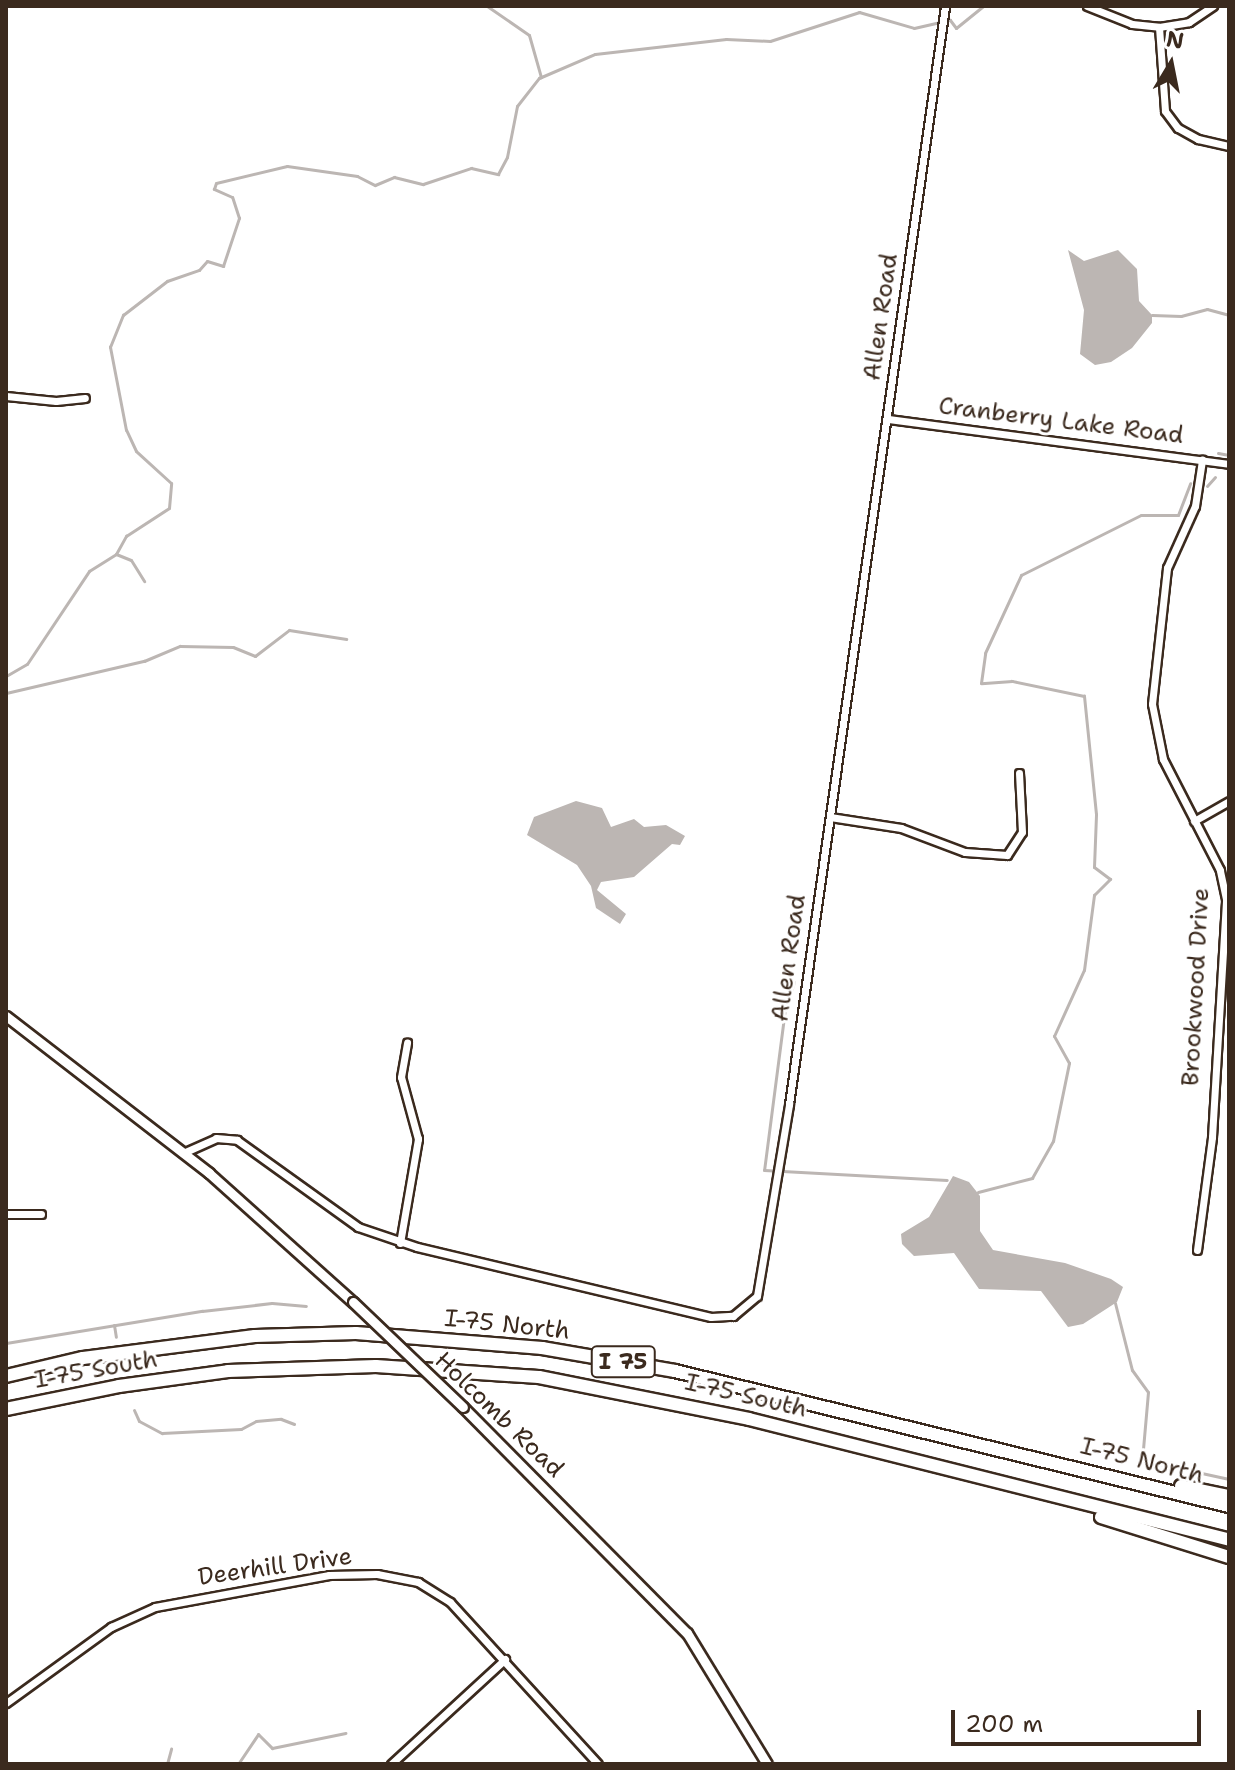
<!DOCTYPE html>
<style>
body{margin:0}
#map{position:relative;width:1235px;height:1770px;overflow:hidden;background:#fff;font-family:"Shantell Sans",sans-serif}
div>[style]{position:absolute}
.water>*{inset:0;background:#bcb6b3}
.stream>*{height:3px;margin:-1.5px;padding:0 1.5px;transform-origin:1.5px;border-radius:1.5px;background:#bcb6b3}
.roads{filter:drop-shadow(2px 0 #3b2a1e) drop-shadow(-2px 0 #3b2a1e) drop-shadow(0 2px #3b2a1e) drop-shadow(0 -2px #3b2a1e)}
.street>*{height:7px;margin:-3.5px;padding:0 3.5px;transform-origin:3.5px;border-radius:3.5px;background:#fff}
.secondary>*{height:9px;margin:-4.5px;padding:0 4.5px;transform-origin:4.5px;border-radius:4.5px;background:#fff}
.highway>*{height:12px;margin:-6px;padding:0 6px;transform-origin:6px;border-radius:6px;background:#fff}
.bridges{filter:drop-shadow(2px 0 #3b2a1e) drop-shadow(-2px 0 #3b2a1e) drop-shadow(0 2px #3b2a1e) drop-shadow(0 -2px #3b2a1e)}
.secondary-bridge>*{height:9px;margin:-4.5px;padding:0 4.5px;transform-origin:4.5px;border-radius:4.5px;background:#fff}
span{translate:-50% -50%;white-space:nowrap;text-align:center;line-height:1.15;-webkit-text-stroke:6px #fff;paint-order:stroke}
.shield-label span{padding:2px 6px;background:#fff;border:2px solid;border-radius:6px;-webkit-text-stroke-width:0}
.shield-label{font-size:22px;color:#3b2a1e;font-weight:700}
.street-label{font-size:24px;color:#3b2a1e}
.frame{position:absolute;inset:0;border:8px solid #3b2a1e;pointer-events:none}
.north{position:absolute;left:1131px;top:24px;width:80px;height:80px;-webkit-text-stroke:6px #fff;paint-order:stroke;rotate:10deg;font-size:22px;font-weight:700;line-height:32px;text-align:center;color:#3b2a1e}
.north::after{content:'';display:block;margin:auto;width:28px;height:36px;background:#3b2a1e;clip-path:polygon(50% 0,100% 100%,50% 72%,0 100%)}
.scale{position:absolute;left:951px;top:1710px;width:250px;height:36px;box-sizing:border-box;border:4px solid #3b2a1e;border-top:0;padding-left:10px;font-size:24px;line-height:28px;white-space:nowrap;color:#3b2a1e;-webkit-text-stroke:6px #fff;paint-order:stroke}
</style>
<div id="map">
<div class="water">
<div style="clip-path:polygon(1068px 250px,1084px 261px,1118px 250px,1137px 269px,1139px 301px,1152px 315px,1152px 323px,1132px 348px,1111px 362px,1095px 365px,1080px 354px,1084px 310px)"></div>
<div style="clip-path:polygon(576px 801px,602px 808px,611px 827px,634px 819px,644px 827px,666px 825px,685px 836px,680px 845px,672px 844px,634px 877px,601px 882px,597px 890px,626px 914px,620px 924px,596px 908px,591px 886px,577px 865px,527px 835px,534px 817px)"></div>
<div style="clip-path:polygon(953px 1176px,969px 1182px,980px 1196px,980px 1231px,993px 1250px,1065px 1263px,1111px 1279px,1123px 1287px,1117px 1302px,1083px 1324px,1068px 1327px,1041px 1291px,979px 1289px,954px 1253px,914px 1256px,902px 1244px,901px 1234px,929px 1217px)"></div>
</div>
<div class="stream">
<div style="left:487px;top:6px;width:51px;rotate:34.6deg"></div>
<div style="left:529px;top:35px;width:44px;rotate:74.1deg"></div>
<div style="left:1152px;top:315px;width:29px;rotate:2deg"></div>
<div style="left:1181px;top:316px;width:27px;rotate:-15deg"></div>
<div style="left:1207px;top:309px;width:23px;rotate:15deg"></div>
<div style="left:1218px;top:453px;width:11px;rotate:10deg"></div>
<div style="left:1207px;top:486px;width:12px;rotate:-48deg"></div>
<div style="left:116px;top:554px;width:16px;rotate:22deg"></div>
<div style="left:131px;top:560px;width:25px;rotate:58deg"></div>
<div style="left:6px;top:676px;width:24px;rotate:-30deg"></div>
<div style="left:27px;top:664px;width:112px;rotate:-56.3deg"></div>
<div style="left:89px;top:571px;width:32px;rotate:-32deg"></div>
<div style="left:116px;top:554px;width:21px;rotate:-61deg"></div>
<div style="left:126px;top:536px;width:51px;rotate:-33.1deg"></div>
<div style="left:169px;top:508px;width:25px;rotate:-85deg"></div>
<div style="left:171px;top:483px;width:47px;rotate:-137.6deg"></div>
<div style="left:136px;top:451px;width:23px;rotate:-115deg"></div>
<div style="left:126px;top:430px;width:85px;rotate:-100.9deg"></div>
<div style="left:110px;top:347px;width:35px;rotate:-68deg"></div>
<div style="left:123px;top:315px;width:56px;rotate:-37.7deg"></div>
<div style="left:167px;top:281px;width:34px;rotate:-19deg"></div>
<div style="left:199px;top:270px;width:12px;rotate:-48deg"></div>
<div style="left:207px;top:261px;width:17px;rotate:17deg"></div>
<div style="left:223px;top:266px;width:51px;rotate:-71.6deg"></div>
<div style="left:239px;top:218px;width:22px;rotate:-108deg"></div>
<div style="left:232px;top:197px;width:20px;rotate:-156deg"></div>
<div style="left:214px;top:189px;width:6px;rotate:-72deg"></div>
<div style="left:216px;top:183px;width:73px;rotate:-13.5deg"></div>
<div style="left:287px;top:166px;width:71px;rotate:8.1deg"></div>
<div style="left:357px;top:176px;width:20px;rotate:27deg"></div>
<div style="left:375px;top:185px;width:21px;rotate:-23deg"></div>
<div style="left:394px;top:177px;width:30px;rotate:14deg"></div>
<div style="left:423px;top:184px;width:51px;rotate:-18.4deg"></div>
<div style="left:471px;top:168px;width:28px;rotate:13deg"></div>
<div style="left:498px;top:174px;width:19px;rotate:-62deg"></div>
<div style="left:507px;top:157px;width:52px;rotate:-78.9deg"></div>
<div style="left:517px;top:106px;width:36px;rotate:-52deg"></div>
<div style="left:539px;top:78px;width:61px;rotate:-23.2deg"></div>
<div style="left:595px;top:54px;width:132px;rotate:-6.5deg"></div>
<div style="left:726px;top:39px;width:44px;rotate:2.6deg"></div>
<div style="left:770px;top:41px;width:94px;rotate:-18deg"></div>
<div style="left:859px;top:12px;width:57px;rotate:16.2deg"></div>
<div style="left:914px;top:28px;width:37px;rotate:-13deg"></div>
<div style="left:950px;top:20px;width:10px;rotate:53deg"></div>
<div style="left:956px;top:28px;width:35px;rotate:-39deg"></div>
<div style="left:6px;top:693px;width:142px;rotate:-13.1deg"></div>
<div style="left:144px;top:661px;width:39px;rotate:-23deg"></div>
<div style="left:180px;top:646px;width:53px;rotate:1.1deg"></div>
<div style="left:233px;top:647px;width:24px;rotate:22deg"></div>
<div style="left:255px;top:656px;width:43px;rotate:-37.4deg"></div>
<div style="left:289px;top:630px;width:58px;rotate:9deg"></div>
<div style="left:794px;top:982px;width:28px;rotate:108deg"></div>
<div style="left:785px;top:1009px;width:162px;rotate:97.4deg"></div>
<div style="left:764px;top:1170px;width:183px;rotate:3.1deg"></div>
<div style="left:978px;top:1192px;width:56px;rotate:-14.5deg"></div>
<div style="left:1032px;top:1178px;width:43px;rotate:-60.4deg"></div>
<div style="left:1053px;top:1141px;width:80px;rotate:-78.4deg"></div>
<div style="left:1069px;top:1063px;width:31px;rotate:-119deg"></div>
<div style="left:1054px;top:1036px;width:72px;rotate:-65.6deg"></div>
<div style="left:1084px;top:970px;width:76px;rotate:-82.4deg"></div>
<div style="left:1094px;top:895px;width:23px;rotate:-45deg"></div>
<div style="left:1110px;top:879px;width:20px;rotate:-143deg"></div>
<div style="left:1094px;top:867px;width:53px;rotate:-87.8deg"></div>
<div style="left:1096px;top:814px;width:119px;rotate:-95.8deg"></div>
<div style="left:1084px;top:696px;width:74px;rotate:-168.2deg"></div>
<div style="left:1012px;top:681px;width:31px;rotate:176deg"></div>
<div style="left:981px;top:683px;width:30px;rotate:-82deg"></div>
<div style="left:985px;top:653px;width:86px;rotate:-65.2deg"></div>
<div style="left:1021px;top:575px;width:134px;rotate:-26.6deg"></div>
<div style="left:1141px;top:515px;width:37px"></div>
<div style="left:1178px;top:515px;width:34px;rotate:-69deg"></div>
<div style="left:1115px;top:1303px;width:69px;rotate:75.8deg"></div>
<div style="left:1132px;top:1370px;width:27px;rotate:54deg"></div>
<div style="left:1148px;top:1392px;width:68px;rotate:95deg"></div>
<div style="left:1142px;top:1460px;width:89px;rotate:12.3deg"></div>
<div style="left:114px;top:1325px;width:12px;rotate:81deg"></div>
<div style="left:6px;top:1343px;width:199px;rotate:-9.3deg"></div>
<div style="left:202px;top:1311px;width:70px;rotate:-6.5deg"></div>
<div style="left:272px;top:1303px;width:34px;rotate:5deg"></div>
<div style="left:134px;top:1410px;width:12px;rotate:66deg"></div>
<div style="left:139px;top:1421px;width:26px;rotate:28deg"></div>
<div style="left:162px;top:1433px;width:79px;rotate:-2.9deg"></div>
<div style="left:241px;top:1429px;width:17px;rotate:-28deg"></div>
<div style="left:256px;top:1421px;width:25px;rotate:-5deg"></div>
<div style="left:281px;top:1419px;width:14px;rotate:21deg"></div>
<div style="left:167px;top:1764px;width:16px;rotate:-75deg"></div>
<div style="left:238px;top:1764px;width:36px;rotate:-56deg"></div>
<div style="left:258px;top:1734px;width:20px;rotate:45deg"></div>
<div style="left:272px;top:1748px;width:75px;rotate:-11.6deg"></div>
</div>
<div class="roads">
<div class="street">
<div style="left:1087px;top:6px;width:48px;rotate:21.8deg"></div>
<div style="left:1132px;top:24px;width:27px;rotate:6deg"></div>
<div style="left:1159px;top:27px;width:30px;rotate:-9deg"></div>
<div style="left:1189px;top:22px;width:29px;rotate:-34deg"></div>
<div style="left:1159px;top:27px;width:84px;rotate:85.9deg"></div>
<div style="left:1165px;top:111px;width:21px;rotate:53deg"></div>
<div style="left:1178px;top:128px;width:23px;rotate:29deg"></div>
<div style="left:1198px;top:139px;width:32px;rotate:13deg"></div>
<div style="left:6px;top:396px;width:50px;rotate:5.7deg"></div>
<div style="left:56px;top:401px;width:29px;rotate:-6deg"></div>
<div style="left:888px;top:419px;width:344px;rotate:7.5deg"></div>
<div style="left:830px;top:817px;width:72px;rotate:8.8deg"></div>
<div style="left:901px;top:828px;width:68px;rotate:20.6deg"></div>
<div style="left:965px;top:852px;width:42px;rotate:4.1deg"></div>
<div style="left:1007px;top:855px;width:27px;rotate:-57deg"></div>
<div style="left:1022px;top:832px;width:59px;rotate:-92.9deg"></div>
<div style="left:1194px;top:821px;width:40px;rotate:-29.7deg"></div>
<div style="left:183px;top:1153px;width:36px;rotate:-24deg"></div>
<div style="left:216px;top:1138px;width:21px;rotate:5deg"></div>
<div style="left:237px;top:1140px;width:149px;rotate:35.7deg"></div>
<div style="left:358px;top:1227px;width:62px;rotate:18.7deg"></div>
<div style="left:417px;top:1247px;width:302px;rotate:13.4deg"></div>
<div style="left:711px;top:1317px;width:22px;rotate:-3deg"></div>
<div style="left:733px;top:1316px;width:31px;rotate:-40deg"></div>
<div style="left:757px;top:1296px;width:195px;rotate:-80.5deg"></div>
<div style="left:789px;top:1104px;width:1109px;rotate:-81.91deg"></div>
<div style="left:6px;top:1214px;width:35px"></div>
<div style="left:400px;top:1243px;width:106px;rotate:-80.2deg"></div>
<div style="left:418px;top:1139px;width:64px;rotate:-105.3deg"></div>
<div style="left:401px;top:1077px;width:35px;rotate:-80deg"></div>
<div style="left:1197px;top:1250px;width:114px;rotate:-82.4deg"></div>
<div style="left:1212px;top:1137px;width:238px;rotate:-86.6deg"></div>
<div style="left:1226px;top:899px;width:30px;rotate:-102deg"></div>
<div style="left:1220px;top:870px;width:125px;rotate:-117.2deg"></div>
<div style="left:1163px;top:759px;width:56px;rotate:-101.3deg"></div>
<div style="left:1152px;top:704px;width:137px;rotate:-83.7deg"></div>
<div style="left:1167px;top:568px;width:68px;rotate:-65.7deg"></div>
<div style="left:1195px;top:506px;width:47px;rotate:-81.3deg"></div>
<div style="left:6px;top:1703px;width:130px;rotate:-35.9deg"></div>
<div style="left:111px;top:1627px;width:48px;rotate:-24.4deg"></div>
<div style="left:155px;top:1607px;width:177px;rotate:-10.4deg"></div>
<div style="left:329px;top:1575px;width:48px;rotate:-1.2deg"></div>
<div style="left:377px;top:1574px;width:42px;rotate:11deg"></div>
<div style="left:418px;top:1582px;width:38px;rotate:32deg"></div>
<div style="left:450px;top:1602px;width:219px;rotate:47.6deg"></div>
<div style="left:391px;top:1764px;width:155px;rotate:-42.6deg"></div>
</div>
<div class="secondary">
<div style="left:6px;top:1016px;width:257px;rotate:37.7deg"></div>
<div style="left:209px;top:1173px;width:193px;rotate:41.9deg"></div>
<div style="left:463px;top:1407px;width:318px;rotate:45.3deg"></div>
<div style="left:687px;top:1633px;width:153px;rotate:58.6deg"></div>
</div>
<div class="highway">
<div style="left:6px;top:1376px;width:79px;rotate:-13.2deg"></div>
<div style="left:83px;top:1358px;width:173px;rotate:-7.3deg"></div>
<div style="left:255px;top:1336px;width:101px;rotate:-1.7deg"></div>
<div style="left:356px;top:1333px;width:187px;rotate:4.6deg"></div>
<div style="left:542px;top:1348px;width:135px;rotate:9.8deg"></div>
<div style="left:675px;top:1371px;width:570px;rotate:13.7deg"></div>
<div style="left:6px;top:1409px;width:115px;rotate:-11.5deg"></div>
<div style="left:119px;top:1386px;width:110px;rotate:-7.8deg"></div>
<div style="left:228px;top:1371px;width:148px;rotate:-1.9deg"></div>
<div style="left:376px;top:1366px;width:163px;rotate:3.9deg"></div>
<div style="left:539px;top:1377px;width:214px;rotate:11.3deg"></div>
<div style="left:749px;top:1419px;width:495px;rotate:14.1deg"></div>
<div style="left:1181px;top:1486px;width:49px;rotate:11.8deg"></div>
<div style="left:1101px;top:1517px;width:134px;rotate:17.4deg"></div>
</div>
</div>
<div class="bridges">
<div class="secondary-bridge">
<div style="left:353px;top:1302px;width:152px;rotate:43.7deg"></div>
</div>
</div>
<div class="shield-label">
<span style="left:623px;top:1362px">I 75</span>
</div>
<div class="street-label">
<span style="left:881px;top:317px;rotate:-82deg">Allen Road</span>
<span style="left:1061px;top:421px;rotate:7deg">Cranberry Lake Road</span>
<span style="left:789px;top:958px;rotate:-82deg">Allen Road</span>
<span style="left:1196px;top:987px;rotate:-87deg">Brookwood Drive</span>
<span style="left:507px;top:1325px;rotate:6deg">I-75 North</span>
<span style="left:96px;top:1370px;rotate:-10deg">I-75 South</span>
<span style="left:746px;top:1396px;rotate:13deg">I-75 South</span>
<span style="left:499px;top:1415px;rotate:44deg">Holcomb Road</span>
<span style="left:1142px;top:1461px;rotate:14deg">I-75 North</span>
<span style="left:275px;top:1567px;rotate:-8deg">Deerhill Drive</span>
</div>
<div class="frame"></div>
<div class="north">N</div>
<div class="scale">200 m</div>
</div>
